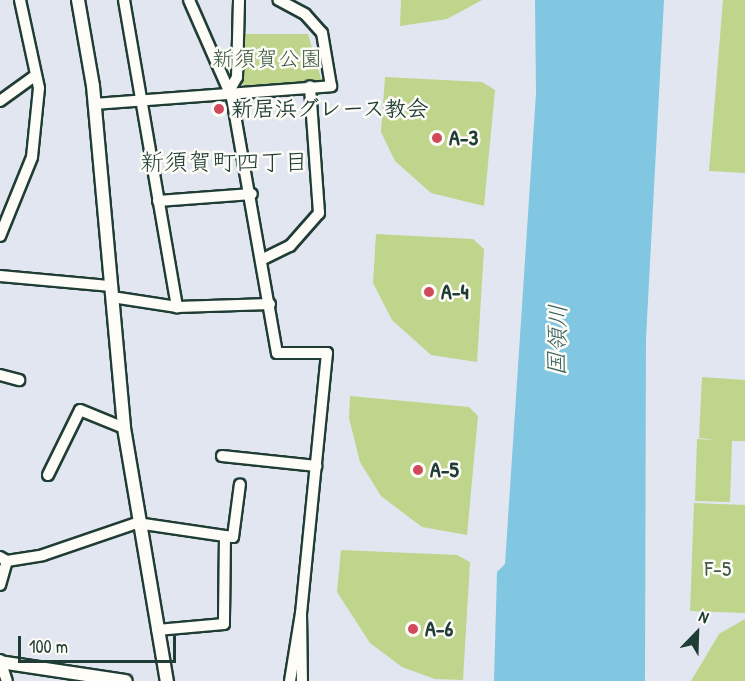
<!DOCTYPE html>
<meta charset="utf-8">
<style>
body{margin:0}
#map{position:relative;width:745px;height:681px;overflow:hidden;background:#e2e6f0;font-family:"Patrick Hand","Klee One",sans-serif}
div>[style]{position:absolute}
.green>*{inset:0;background:#bed58b}
.water>*{inset:0;background:#81c7e2}
.roads{filter:drop-shadow(2px 0 #1f3d34) drop-shadow(-2px 0 #1f3d34) drop-shadow(0 2px #1f3d34) drop-shadow(0 -2px #1f3d34)}
.minor>*{height:10px;margin:-5px;padding:0 5px;transform-origin:5px;border-radius:5px;background:#fdfcf7}
.tertiary>*{height:12px;margin:-6px;padding:0 6px;transform-origin:6px;border-radius:6px;background:#fdfcf7}
.dots>*{width:16px;height:16px;translate:-50% -50%;box-sizing:border-box;border:3px solid #fdfcf7;border-radius:50%}
span{translate:-50% -50%;white-space:nowrap;text-align:center;line-height:1.15;-webkit-text-stroke:5px #fdfcf7;paint-order:stroke}
.park-label{font-size:22px;color:#3f5b45}
.poi-label{font-size:22px;color:#1f3d34;font-weight:700}
.left{translate:0 -50%;text-align:left}
.neighbourhood-label{font-size:24px;color:#1f3d34}
.water-label{font-size:24px;color:#386060;font-style:italic}
.north{position:absolute;left:667px;top:603px;width:60px;height:60px;-webkit-text-stroke:4px #fdfcf7;paint-order:stroke;rotate:23deg;font-size:16px;font-weight:700;line-height:24px;text-align:center;color:#1f3d34}
.north::after{content:'';display:block;margin:auto;width:21px;height:27px;background:#1f3d34;clip-path:polygon(50% 0,100% 100%,50% 72%,0 100%)}
.scale{position:absolute;left:18px;top:636px;width:158px;height:27px;box-sizing:border-box;border:3px solid #1f3d34;border-top:0;padding-left:8px;font-size:18px;line-height:21px;white-space:nowrap;color:#1f3d34;-webkit-text-stroke:4px #fdfcf7;paint-order:stroke}
</style>
<div id="map">
<div class="green">
<div style="clip-path:polygon(401px 0,482px 0,447px 19px,400px 26px)"></div>
<div style="clip-path:polygon(723px 0,745px 0,745px 173px,709px 171px)"></div>
<div style="clip-path:polygon(241px 34px,308px 34px,322px 82px,246px 86px,241px 83px)"></div>
<div style="clip-path:polygon(385px 77px,482px 82px,495px 90px,484px 206px,431px 193px,395px 161px,381px 132px)"></div>
<div style="clip-path:polygon(376px 234px,473px 239px,484px 249px,477px 362px,431px 355px,392px 320px,373px 283px)"></div>
<div style="clip-path:polygon(702px 377px,745px 380px,745px 441px,732px 441px,730px 502px,695px 501px,697px 439px,717px 440px,699px 438px)"></div>
<div style="clip-path:polygon(350px 396px,469px 407px,478px 416px,467px 535px,422px 527px,381px 496px,360px 462px,349px 418px)"></div>
<div style="clip-path:polygon(694px 503px,745px 505px,745px 613px,690px 611px)"></div>
<div style="clip-path:polygon(341px 550px,457px 555px,470px 562px,463px 680px,435px 679px,402px 667px,370px 643px,337px 592px)"></div>
<div style="clip-path:polygon(745px 619px,745px 681px,691px 681px,719px 634px)"></div>
</div>
<div class="water">
<div style="clip-path:polygon(535px 0,664px 0,646px 338px,645px 681px,494px 681px,497px 572px,505px 564px,536px 93px)"></div>
</div>
<div class="roads">
<div class="minor">
<div style="left:124px;top:0;width:312px;rotate:80.2deg"></div>
<div style="left:177px;top:307px;width:93px;rotate:-1.8deg"></div>
<div style="left:189px;top:0;width:107px;rotate:66.3deg"></div>
<div style="left:232px;top:98px;width:259px;rotate:80deg"></div>
<div style="left:277px;top:353px;width:50px"></div>
<div style="left:327px;top:353px;width:261px;rotate:95.7deg"></div>
<div style="left:301px;top:613px;width:68px;rotate:89.2deg"></div>
<div style="left:229px;top:91px;width:16px;rotate:-60deg"></div>
<div style="left:237px;top:77px;width:77px;rotate:-88.5deg"></div>
<div style="left:0;top:101px;width:44px;rotate:-35.8deg"></div>
<div style="left:94px;top:104px;width:238px;rotate:-4.3deg"></div>
<div style="left:331px;top:86px;width:54px;rotate:-99.6deg"></div>
<div style="left:322px;top:33px;width:25px;rotate:-132deg"></div>
<div style="left:305px;top:14px;width:30px;rotate:-152deg"></div>
<div style="left:158px;top:201px;width:94px;rotate:-4.3deg"></div>
<div style="left:0;top:236px;width:85px;rotate:-67.9deg"></div>
<div style="left:32px;top:157px;width:69px;rotate:-84.2deg"></div>
<div style="left:39px;top:88px;width:90px;rotate:-102.2deg"></div>
<div style="left:263px;top:259px;width:30px;rotate:-26deg"></div>
<div style="left:290px;top:246px;width:44px;rotate:-48.7deg"></div>
<div style="left:319px;top:213px;width:127px;rotate:-94.1deg"></div>
<div style="left:0;top:276px;width:109px;rotate:5.2deg"></div>
<div style="left:112px;top:297px;width:66px;rotate:8.7deg"></div>
<div style="left:0;top:375px;width:20px;rotate:15deg"></div>
<div style="left:222px;top:456px;width:95px;rotate:6.1deg"></div>
<div style="left:48px;top:475px;width:72px;rotate:-63.8deg"></div>
<div style="left:80px;top:410px;width:48px;rotate:22.2deg"></div>
<div style="left:225px;top:536px;width:8px;rotate:7deg"></div>
<div style="left:233px;top:537px;width:53px;rotate:-82.5deg"></div>
<div style="left:0;top:557px;width:8px;rotate:30deg"></div>
<div style="left:7px;top:561px;width:36px;rotate:-9deg"></div>
<div style="left:43px;top:555px;width:99px;rotate:-18.8deg"></div>
<div style="left:137px;top:523px;width:89px;rotate:8.4deg"></div>
<div style="left:225px;top:536px;width:88px;rotate:90.7deg"></div>
<div style="left:224px;top:624px;width:67px;rotate:174.9deg"></div>
<div style="left:0;top:585px;width:25px;rotate:-74deg"></div>
<div style="left:0;top:660px;width:22px;rotate:72deg"></div>
<div style="left:290px;top:681px;width:69px;rotate:-80.8deg"></div>
</div>
<div class="tertiary">
<div style="left:78px;top:0;width:87px;rotate:80.1deg"></div>
<div style="left:93px;top:86px;width:343px;rotate:84.8deg"></div>
<div style="left:124px;top:428px;width:257px;rotate:80.4deg"></div>
<div style="left:0;top:662px;width:127px;rotate:8.6deg"></div>
</div>
</div>
<div class="dots">
<div style="left:219px;top:109px;background:#d1495b"></div>
<div style="left:437px;top:138px;background:#d1495b"></div>
<div style="left:429px;top:292px;background:#d1495b"></div>
<div style="left:418px;top:470px;background:#d1495b"></div>
<div style="left:413px;top:629px;background:#d1495b"></div>
</div>
<div class="park-label">
<span style="left:267px;top:59px">新須賀公園</span>
<span style="left:718px;top:569px">F-5</span>
</div>
<div class="poi-label">
<span class="left" style="left:231px;top:109px">新居浜グレース教会</span>
<span class="left" style="left:449px;top:138px">A-3</span>
<span class="left" style="left:441px;top:292px">A-4</span>
<span class="left" style="left:430px;top:470px">A-5</span>
<span class="left" style="left:425px;top:629px">A-6</span>
</div>
<div class="neighbourhood-label">
<span style="left:224px;top:162px">新須賀町四丁目</span>
</div>
<div class="water-label">
<span style="left:557px;top:340px;rotate:-89deg">国領川</span>
</div>
<div class="north">N</div>
<div class="scale">100 m</div>
</div>
